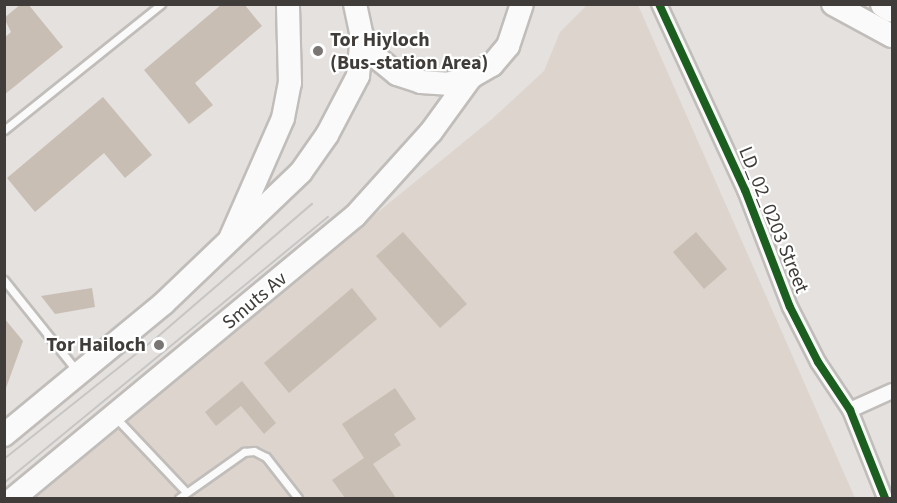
<!DOCTYPE html>
<style>
body{margin:0}
#map{position:relative;width:897px;height:503px;overflow:hidden;background:#e4e1de;font-family:"Source Sans 3",sans-serif}
div>[style]{position:absolute}
.built>*{inset:0;background:#ddd4cd}
.building>*{inset:0;background:#c9beb4}
.roads{filter:drop-shadow(2px 0 #c0bdba) drop-shadow(-2px 0 #c0bdba) drop-shadow(0 2px #c0bdba) drop-shadow(0 -2px #c0bdba)}
.lane>*{height:7px;margin:-3.5px;padding:0 3.5px;transform-origin:3.5px;border-radius:3.5px;background:#fbfafa}
.street>*{height:14px;margin:-7px;padding:0 7px;transform-origin:7px;border-radius:7px;background:#fbfafa}
.primary>*{height:22px;margin:-11px;padding:0 11px;transform-origin:11px;border-radius:11px;background:#fbfafa}
.highway>*{height:26px;margin:-13px;padding:0 13px;transform-origin:13px;border-radius:13px;background:#fbfafa}
.tram>*{height:1.5px;margin:-0.75px;padding:0 0.75px;transform-origin:0.75px;border-radius:0.75px;background:#c7c6c5}
.cycleway>*{height:8px;margin:-4px;padding:0 4px;transform-origin:4px;border-radius:4px;background:#1b5e20}
.dots>*{width:16px;height:16px;translate:-50% -50%;box-sizing:border-box;border:3px solid #fff;border-radius:50%}
span{translate:-50% -50%;white-space:nowrap;text-align:center;line-height:1.15;-webkit-text-stroke:4.5px #fff;paint-order:stroke}
.poi-label{font-size:20px;color:#3f3c39;font-weight:700}
.left{translate:0 -50%;text-align:left}
.right{translate:-100% -50%;text-align:right}
.street-label{font-size:20px;color:#3f3c39}
.frame{position:absolute;inset:0;border:6px solid #3f3c39;pointer-events:none}
</style>
<div id="map">
<div class="built">
<div style="clip-path:polygon(588px 4px,638px 5px,855px 498px,28px 498px,492px 119px,544px 71px,560px 32px)"></div>
</div>
<div class="building">
<div style="clip-path:polygon(21px 4px,28px 4px,63px 47px,4px 95px,4px 38px,11px 32px,4px 18px)"></div>
<div style="clip-path:polygon(222px 4px,244px 4px,262px 26px,195px 83px,213px 105px,189px 124px,144px 70px)"></div>
<div style="clip-path:polygon(103px 97px,152px 155px,125px 178px,104px 153px,35px 212px,7px 178px)"></div>
<div style="clip-path:polygon(403px 232px,467px 304px,440px 328px,376px 256px)"></div>
<div style="clip-path:polygon(696px 232px,727px 269px,704px 289px,673px 252px)"></div>
<div style="clip-path:polygon(92px 288px,95px 307px,55px 314px,41px 296px)"></div>
<div style="clip-path:polygon(352px 288px,377px 319px,289px 393px,264px 363px)"></div>
<div style="clip-path:polygon(4px 318px,23px 341px,6px 388px,4px 388px)"></div>
<div style="clip-path:polygon(242px 381px,276px 423px,264px 434px,241px 406px,216px 426px,205px 412px)"></div>
<div style="clip-path:polygon(395px 388px,416px 419px,394px 434px,401px 445px,373px 464px,396px 498px,345px 498px,332px 480px,364px 458px,342px 424px)"></div>
</div>
<div class="roads">
<div class="lane">
<div style="left:4px;top:130px;width:201px;rotate:-38.7deg"></div>
<div style="left:4px;top:280px;width:115px;rotate:51.3deg"></div>
<div style="left:117px;top:419px;width:100px;rotate:46.6deg"></div>
<div style="left:179px;top:498px;width:80px;rotate:-35.3deg"></div>
<div style="left:244px;top:452px;width:10px;rotate:-6deg"></div>
<div style="left:254px;top:451px;width:13px;rotate:27deg"></div>
<div style="left:266px;top:457px;width:52px;rotate:52deg"></div>
</div>
<div class="street">
<div style="left:659px;top:4px;width:205px;rotate:65.2deg"></div>
<div style="left:745px;top:190px;width:125px;rotate:69deg"></div>
<div style="left:790px;top:307px;width:62px;rotate:63deg"></div>
<div style="left:818px;top:362px;width:58px;rotate:56.3deg"></div>
<div style="left:850px;top:410px;width:95px;rotate:68.3deg"></div>
<div style="left:850px;top:410px;width:46px;rotate:-24.3deg"></div>
</div>
<div class="primary">
<div style="left:355px;top:4px;width:33px;rotate:78deg"></div>
<div style="left:362px;top:36px;width:25px;rotate:56deg"></div>
<div style="left:376px;top:57px;width:27px;rotate:39deg"></div>
<div style="left:397px;top:74px;width:25px;rotate:18deg"></div>
<div style="left:421px;top:82px;width:26px;rotate:4deg"></div>
<div style="left:447px;top:84px;width:25px;rotate:-16deg"></div>
<div style="left:471px;top:77px;width:24px;rotate:-30deg"></div>
<div style="left:492px;top:65px;width:25px;rotate:-50deg"></div>
<div style="left:508px;top:46px;width:44px;rotate:-71.6deg"></div>
<div style="left:833px;top:4px;width:67px;rotate:28.5deg"></div>
<div style="left:230px;top:239px;width:132px;rotate:-66.3deg"></div>
<div style="left:283px;top:118px;width:36px;rotate:-79deg"></div>
<div style="left:290px;top:83px;width:79px;rotate:-91.5deg"></div>
<div style="left:4px;top:435px;width:206px;rotate:-39.5deg"></div>
<div style="left:163px;top:304px;width:191px;rotate:-43.7deg"></div>
<div style="left:301px;top:172px;width:45px;rotate:-54.9deg"></div>
<div style="left:327px;top:135px;width:67px;rotate:-62.3deg"></div>
<div style="left:358px;top:76px;width:40px;rotate:-84.3deg"></div>
<div style="left:14px;top:498px;width:442px;rotate:-39.6deg"></div>
<div style="left:355px;top:216px;width:113px;rotate:-47.9deg"></div>
<div style="left:431px;top:132px;width:68px;rotate:-54deg"></div>
</div>
<div class="highway">
<div style="left:884px;top:4px;width:9px;rotate:32deg"></div>
</div>
</div>
<div class="tram">
<div style="left:4px;top:459px;width:193px;rotate:-38.5deg"></div>
<div style="left:155px;top:339px;width:207px;rotate:-40.7deg"></div>
<div style="left:4px;top:483px;width:419px;rotate:-39.4deg"></div>
</div>
<div class="cycleway">
<div style="left:659px;top:4px;width:205px;rotate:65.2deg"></div>
<div style="left:745px;top:190px;width:125px;rotate:69deg"></div>
<div style="left:790px;top:307px;width:62px;rotate:63deg"></div>
<div style="left:818px;top:362px;width:58px;rotate:56.3deg"></div>
<div style="left:850px;top:410px;width:95px;rotate:68.3deg"></div>
</div>
<div class="dots">
<div style="left:318px;top:51px;background:#797673"></div>
<div style="left:159px;top:345px;background:#797673"></div>
</div>
<div class="poi-label">
<span class="left" style="left:330px;top:52px">Tor Hiyloch<br>(Bus-station Area)</span>
<span class="right" style="left:146px;top:345px">Tor Hailoch</span>
</div>
<div class="street-label">
<span style="left:773px;top:220px;rotate:68deg">LD_02_0203 Street</span>
<span style="left:255px;top:301px;rotate:-40deg">Smuts Av</span>
</div>
<div class="frame"></div>
</div>
